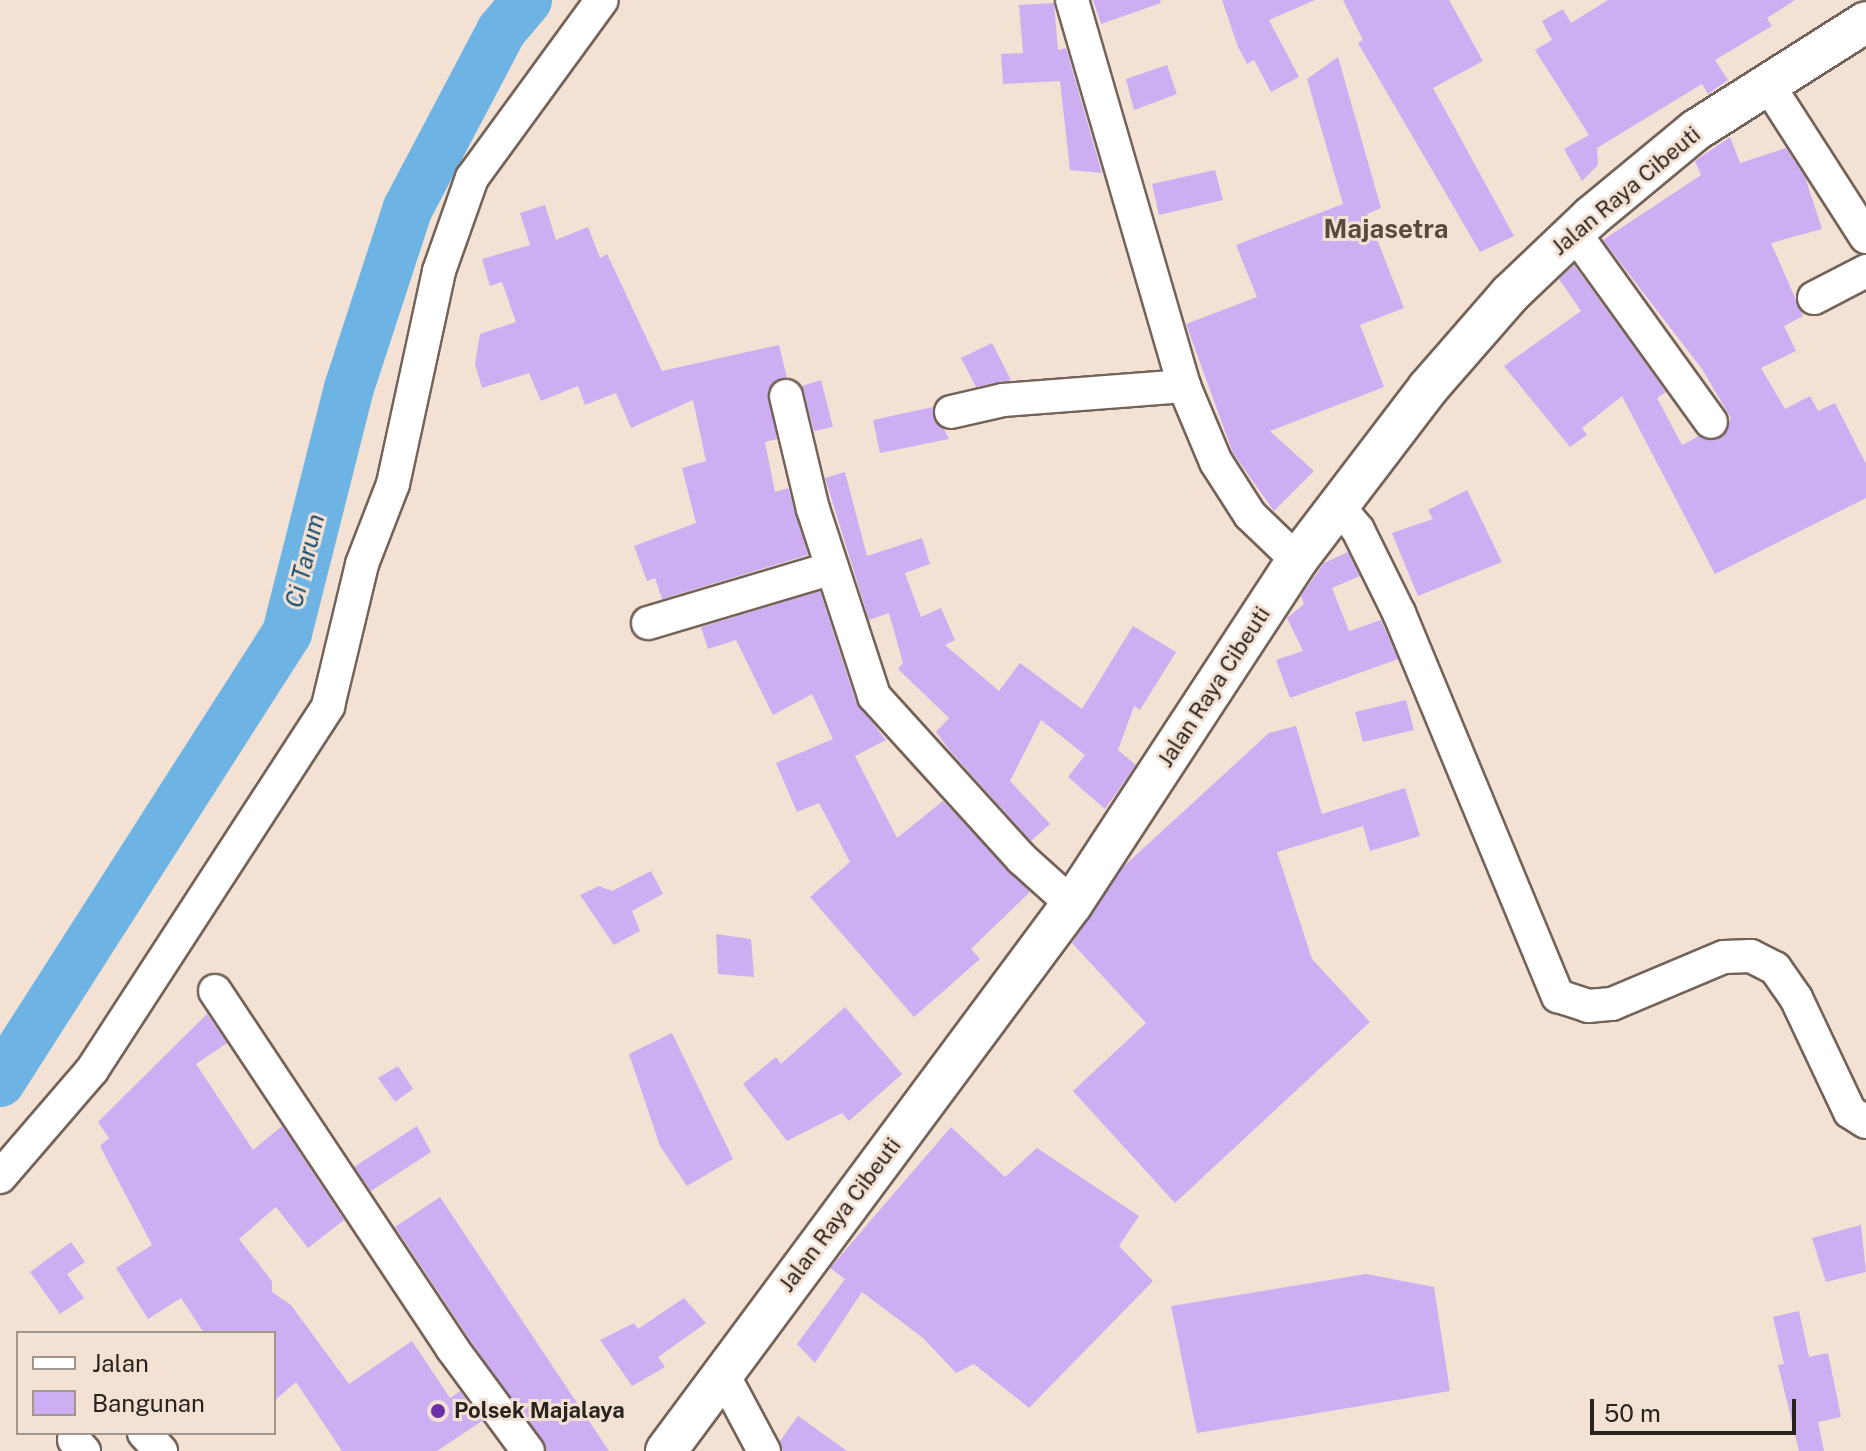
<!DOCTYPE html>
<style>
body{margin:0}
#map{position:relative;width:1866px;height:1451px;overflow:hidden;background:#f3e1d4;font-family:"Public Sans",sans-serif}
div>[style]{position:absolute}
.river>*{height:50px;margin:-25px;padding:0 25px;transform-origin:25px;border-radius:25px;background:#6db4e5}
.building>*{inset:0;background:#ceaef2}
.roads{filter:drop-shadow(2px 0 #736358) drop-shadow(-2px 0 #736358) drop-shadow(0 2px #736358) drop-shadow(0 -2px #736358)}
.minor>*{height:32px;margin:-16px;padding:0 16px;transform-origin:16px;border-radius:16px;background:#fff}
.major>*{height:40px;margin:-20px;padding:0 20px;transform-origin:20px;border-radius:20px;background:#fff}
.dots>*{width:22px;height:22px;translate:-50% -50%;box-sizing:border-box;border:4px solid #f3e1d4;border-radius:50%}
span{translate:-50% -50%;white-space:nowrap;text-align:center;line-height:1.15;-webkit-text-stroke:6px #f3e1d4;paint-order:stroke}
.street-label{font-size:22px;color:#29231e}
.poi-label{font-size:22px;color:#29231e;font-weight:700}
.left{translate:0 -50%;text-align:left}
.water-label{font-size:24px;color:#174d6e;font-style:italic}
.quarter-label{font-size:26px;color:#594a40;font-weight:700}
.legend{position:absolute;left:16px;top:1331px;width:260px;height:104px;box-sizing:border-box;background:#f3e1d4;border:2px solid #a2958b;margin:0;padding:10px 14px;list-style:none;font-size:24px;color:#29231e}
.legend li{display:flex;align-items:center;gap:16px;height:40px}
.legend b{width:40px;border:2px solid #a2958b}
.scale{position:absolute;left:1590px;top:1399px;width:206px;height:36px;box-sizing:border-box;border:4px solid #29231e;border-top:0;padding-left:10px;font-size:24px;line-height:28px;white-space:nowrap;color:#29231e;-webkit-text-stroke:6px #f3e1d4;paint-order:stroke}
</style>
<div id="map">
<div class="river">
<div style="left:0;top:1082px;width:533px;rotate:-57.41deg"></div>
<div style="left:287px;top:633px;width:253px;rotate:-75.8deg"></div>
<div style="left:349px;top:388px;width:189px;rotate:-71.9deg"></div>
<div style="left:408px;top:208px;width:201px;rotate:-62.2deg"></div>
<div style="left:502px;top:30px;width:39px;rotate:-50deg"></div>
</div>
<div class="building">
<div style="clip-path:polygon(1093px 0,1160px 0,1161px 3px,1101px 24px)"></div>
<div style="clip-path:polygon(1222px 0,1315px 0,1269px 20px,1299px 77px,1271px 92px,1254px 60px,1247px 64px,1238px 47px)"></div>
<div style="clip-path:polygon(1343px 0,1449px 0,1483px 61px,1433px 88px,1514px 236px,1480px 252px,1358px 43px,1363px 40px)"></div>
<div style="clip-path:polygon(1608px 0,1795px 0,1767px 18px,1772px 26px,1715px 60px,1728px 80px,1708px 94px,1702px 84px,1597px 148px,1598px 165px,1582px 181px,1564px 149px,1589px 135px,1535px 50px,1552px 40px,1542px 21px,1563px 9px,1571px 23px)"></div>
<div style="clip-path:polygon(1054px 3px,1058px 50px,1066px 48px,1102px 173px,1070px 170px,1060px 81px,1003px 84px,1001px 54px,1023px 53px,1019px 5px)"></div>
<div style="clip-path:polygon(1338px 57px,1381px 208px,1367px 214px,1404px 308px,1360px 325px,1384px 387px,1270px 431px,1314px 471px,1274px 511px,1233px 453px,1186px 324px,1257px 297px,1236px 245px,1343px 204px,1307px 79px)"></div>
<div style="clip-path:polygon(1167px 65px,1177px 94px,1134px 110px,1126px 79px)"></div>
<div style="clip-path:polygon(1730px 137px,1740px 163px,1786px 148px,1805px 177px,1822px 229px,1771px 243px,1803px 316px,1784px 326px,1796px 351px,1761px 368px,1785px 409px,1810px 396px,1818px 411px,1835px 403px,1866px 464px,1866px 498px,1715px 574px,1622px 396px,1582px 428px,1587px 435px,1570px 447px,1504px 366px,1581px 311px,1559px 279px,1574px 265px,1666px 392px,1657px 398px,1682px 445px,1699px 436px,1723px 437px,1731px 418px,1702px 369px,1603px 240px,1701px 175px,1695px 161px)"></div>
<div style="clip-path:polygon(1215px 170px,1223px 200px,1159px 215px,1152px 184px)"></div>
<div style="clip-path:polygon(545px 205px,556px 240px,588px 227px,600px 258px,607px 254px,662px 371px,779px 345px,787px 378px,768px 390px,777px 439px,765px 442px,775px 492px,788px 488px,808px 555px,662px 599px,655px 578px,647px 581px,634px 546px,696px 523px,682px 468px,706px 461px,693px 400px,631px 428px,616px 393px,585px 405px,578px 386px,541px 401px,529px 373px,482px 388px,475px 364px,480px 334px,516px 322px,502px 282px,490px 286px,482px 259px,530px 245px,520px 213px)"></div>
<div style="clip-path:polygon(992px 343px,1011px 380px,976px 387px,961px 358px)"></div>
<div style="clip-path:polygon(821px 380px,833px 427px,814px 431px,802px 386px)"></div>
<div style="clip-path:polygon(933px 407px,949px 439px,880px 453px,873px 420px)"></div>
<div style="clip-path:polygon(845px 472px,867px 556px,922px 538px,930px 564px,905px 573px,921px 617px,941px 608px,955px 640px,945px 645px,999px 691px,1020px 663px,1082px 709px,1133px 626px,1176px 652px,1140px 710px,1134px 706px,1118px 750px,1136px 765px,1105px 809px,1068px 777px,1085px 755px,1041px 720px,1010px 781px,1050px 824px,1031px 841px,951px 752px,936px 732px,949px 718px,898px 669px,903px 663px,889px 613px,869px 620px,825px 478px)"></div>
<div style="clip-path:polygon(1467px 490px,1502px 562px,1418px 596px,1392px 533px,1433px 519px,1428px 510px)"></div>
<div style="clip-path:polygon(1348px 552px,1360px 576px,1332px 588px,1349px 631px,1381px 620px,1398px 659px,1290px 698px,1276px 660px,1303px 651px,1287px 618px,1304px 604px,1301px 596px,1324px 563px)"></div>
<div style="clip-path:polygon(820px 591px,856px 702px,886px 740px,855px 756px,897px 838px,943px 801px,1030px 892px,971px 949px,980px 959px,914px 1017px,810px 897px,850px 862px,819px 803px,797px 812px,776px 763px,833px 739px,812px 694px,773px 715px,736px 640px,708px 649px,701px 627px)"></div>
<div style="clip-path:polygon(1406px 700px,1414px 730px,1363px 742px,1355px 712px)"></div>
<div style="clip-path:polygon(1296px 726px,1322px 814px,1405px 788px,1420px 836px,1370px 851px,1363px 826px,1277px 852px,1312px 959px,1370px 1022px,1175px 1203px,1073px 1091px,1146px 1023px,1072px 943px,1124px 866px,1269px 733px)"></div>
<div style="clip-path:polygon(651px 871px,663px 894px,632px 911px,640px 931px,614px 945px,580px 895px,599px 886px,612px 891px)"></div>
<div style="clip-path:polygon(716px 934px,751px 939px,754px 977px,718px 974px)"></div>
<div style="clip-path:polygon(845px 1007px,902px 1074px,849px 1121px,842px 1113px,787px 1141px,743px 1084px,776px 1057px,781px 1064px)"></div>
<div style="clip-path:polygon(207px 1014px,227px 1043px,196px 1064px,253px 1150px,282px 1126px,344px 1220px,308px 1248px,276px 1207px,239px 1239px,272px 1281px,272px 1292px,291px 1305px,349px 1384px,412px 1341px,450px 1398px,460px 1391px,482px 1421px,437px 1451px,342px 1451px,296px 1382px,274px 1401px,274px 1333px,204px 1333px,181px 1298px,148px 1319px,116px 1268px,152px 1245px,100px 1146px,109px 1138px,98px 1122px)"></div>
<div style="clip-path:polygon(672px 1033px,733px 1159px,687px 1186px,660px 1146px,629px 1054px)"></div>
<div style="clip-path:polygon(398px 1066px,413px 1089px,395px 1102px,378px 1078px)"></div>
<div style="clip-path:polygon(417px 1126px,431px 1152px,371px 1191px,354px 1167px)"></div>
<div style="clip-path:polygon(951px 1127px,1005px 1177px,1037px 1148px,1139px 1216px,1119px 1246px,1153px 1281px,1029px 1408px,974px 1364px,956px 1373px,923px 1338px,862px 1292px,815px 1363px,797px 1344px,845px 1279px,830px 1268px)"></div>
<div style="clip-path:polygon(440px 1197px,609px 1451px,547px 1451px,468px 1337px,395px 1227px)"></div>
<div style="clip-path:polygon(1861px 1225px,1866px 1272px,1826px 1282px,1812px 1238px)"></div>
<div style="clip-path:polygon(71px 1242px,85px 1262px,67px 1274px,84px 1298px,60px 1314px,30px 1272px)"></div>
<div style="clip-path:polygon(1366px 1274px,1434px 1287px,1450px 1391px,1197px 1433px,1171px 1306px)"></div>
<div style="clip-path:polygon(684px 1298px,706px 1323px,658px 1357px,665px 1367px,632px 1386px,600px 1340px,634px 1323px,638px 1329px)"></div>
<div style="clip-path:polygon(1799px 1311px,1809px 1357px,1828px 1353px,1841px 1417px,1818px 1422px,1824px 1451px,1799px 1451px,1778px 1365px,1784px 1364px,1773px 1317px)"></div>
<div style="clip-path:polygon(798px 1416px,847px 1451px,783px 1451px,780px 1441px)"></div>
</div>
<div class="roads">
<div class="minor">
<div style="left:1072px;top:0;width:402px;rotate:73.8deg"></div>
<div style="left:1184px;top:386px;width:82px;rotate:67.2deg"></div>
<div style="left:1216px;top:462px;width:63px;rotate:57.3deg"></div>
<div style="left:1250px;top:515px;width:65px;rotate:43.8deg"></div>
<div style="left:1767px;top:83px;width:183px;rotate:57.3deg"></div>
<div style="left:1574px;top:232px;width:234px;rotate:54.2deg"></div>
<div style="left:1814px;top:298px;width:59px;rotate:-27.4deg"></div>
<div style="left:786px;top:396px;width:116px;rotate:76.6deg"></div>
<div style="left:813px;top:509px;width:197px;rotate:71.9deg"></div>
<div style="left:874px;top:696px;width:220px;rotate:47.8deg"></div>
<div style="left:1022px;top:859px;width:67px;rotate:42deg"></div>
<div style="left:951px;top:412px;width:53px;rotate:-13deg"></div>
<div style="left:1003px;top:400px;width:182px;rotate:-4.4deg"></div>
<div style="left:1338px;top:506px;width:31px;rotate:50deg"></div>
<div style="left:1358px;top:530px;width:93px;rotate:63.7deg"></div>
<div style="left:1399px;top:613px;width:415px;rotate:67.5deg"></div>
<div style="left:1558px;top:996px;width:32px;rotate:18deg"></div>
<div style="left:1588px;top:1006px;width:24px;rotate:-5deg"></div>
<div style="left:1612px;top:1004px;width:121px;rotate:-22.8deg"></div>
<div style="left:1724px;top:957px;width:27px;rotate:-2deg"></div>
<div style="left:1751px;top:956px;width:27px;rotate:27deg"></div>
<div style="left:1775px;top:968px;width:37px;rotate:55deg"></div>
<div style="left:1796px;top:998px;width:126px;rotate:64.7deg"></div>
<div style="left:1850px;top:1112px;width:19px;rotate:32deg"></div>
<div style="left:648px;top:623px;width:192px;rotate:-16.6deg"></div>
<div style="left:215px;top:991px;width:429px;rotate:56.4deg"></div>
<div style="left:452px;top:1348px;width:128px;rotate:53.6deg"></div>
<div style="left:0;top:1177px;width:141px;rotate:-49.3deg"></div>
<div style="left:92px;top:1070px;width:434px;rotate:-57deg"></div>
<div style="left:328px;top:706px;width:146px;rotate:-76.5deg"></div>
<div style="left:362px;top:564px;width:86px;rotate:-68.8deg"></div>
<div style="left:393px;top:484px;width:218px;rotate:-77.8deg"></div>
<div style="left:439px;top:271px;width:99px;rotate:-70.5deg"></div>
<div style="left:472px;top:178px;width:220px;rotate:-53.9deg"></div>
<div style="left:725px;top:1378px;width:83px;rotate:61.9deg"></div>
<div style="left:144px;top:1433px;width:25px;rotate:47deg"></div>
<div style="left:74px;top:1440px;width:15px;rotate:48deg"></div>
</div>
<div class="major">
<div style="left:666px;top:1451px;width:681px;rotate:-53.42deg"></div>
<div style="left:1072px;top:904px;width:411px;rotate:-56.8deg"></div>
<div style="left:1297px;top:560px;width:216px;rotate:-52.7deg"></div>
<div style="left:1428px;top:388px;width:125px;rotate:-48.9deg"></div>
<div style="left:1510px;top:294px;width:113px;rotate:-43.6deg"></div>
<div style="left:1592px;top:216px;width:135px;rotate:-39.6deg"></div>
<div style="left:1696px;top:130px;width:201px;rotate:-32.4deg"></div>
</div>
</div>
<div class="dots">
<div style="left:438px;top:1411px;background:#6c30a6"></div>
</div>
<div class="street-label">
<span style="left:1626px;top:191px;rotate:-40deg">Jalan Raya Cibeuti</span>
<span style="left:1214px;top:687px;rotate:-57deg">Jalan Raya Cibeuti</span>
<span style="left:840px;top:1215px;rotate:-53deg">Jalan Raya Cibeuti</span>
</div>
<div class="poi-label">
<span class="left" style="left:454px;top:1411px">Polsek Majalaya</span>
</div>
<div class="water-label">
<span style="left:305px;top:561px;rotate:-76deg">Ci Tarum</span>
</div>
<div class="quarter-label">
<span style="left:1386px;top:229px">Majasetra</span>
</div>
<ul class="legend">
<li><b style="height:10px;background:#fff"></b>Jalan</li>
<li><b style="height:22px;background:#ceaef2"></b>Bangunan</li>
</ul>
<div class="scale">50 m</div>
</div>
